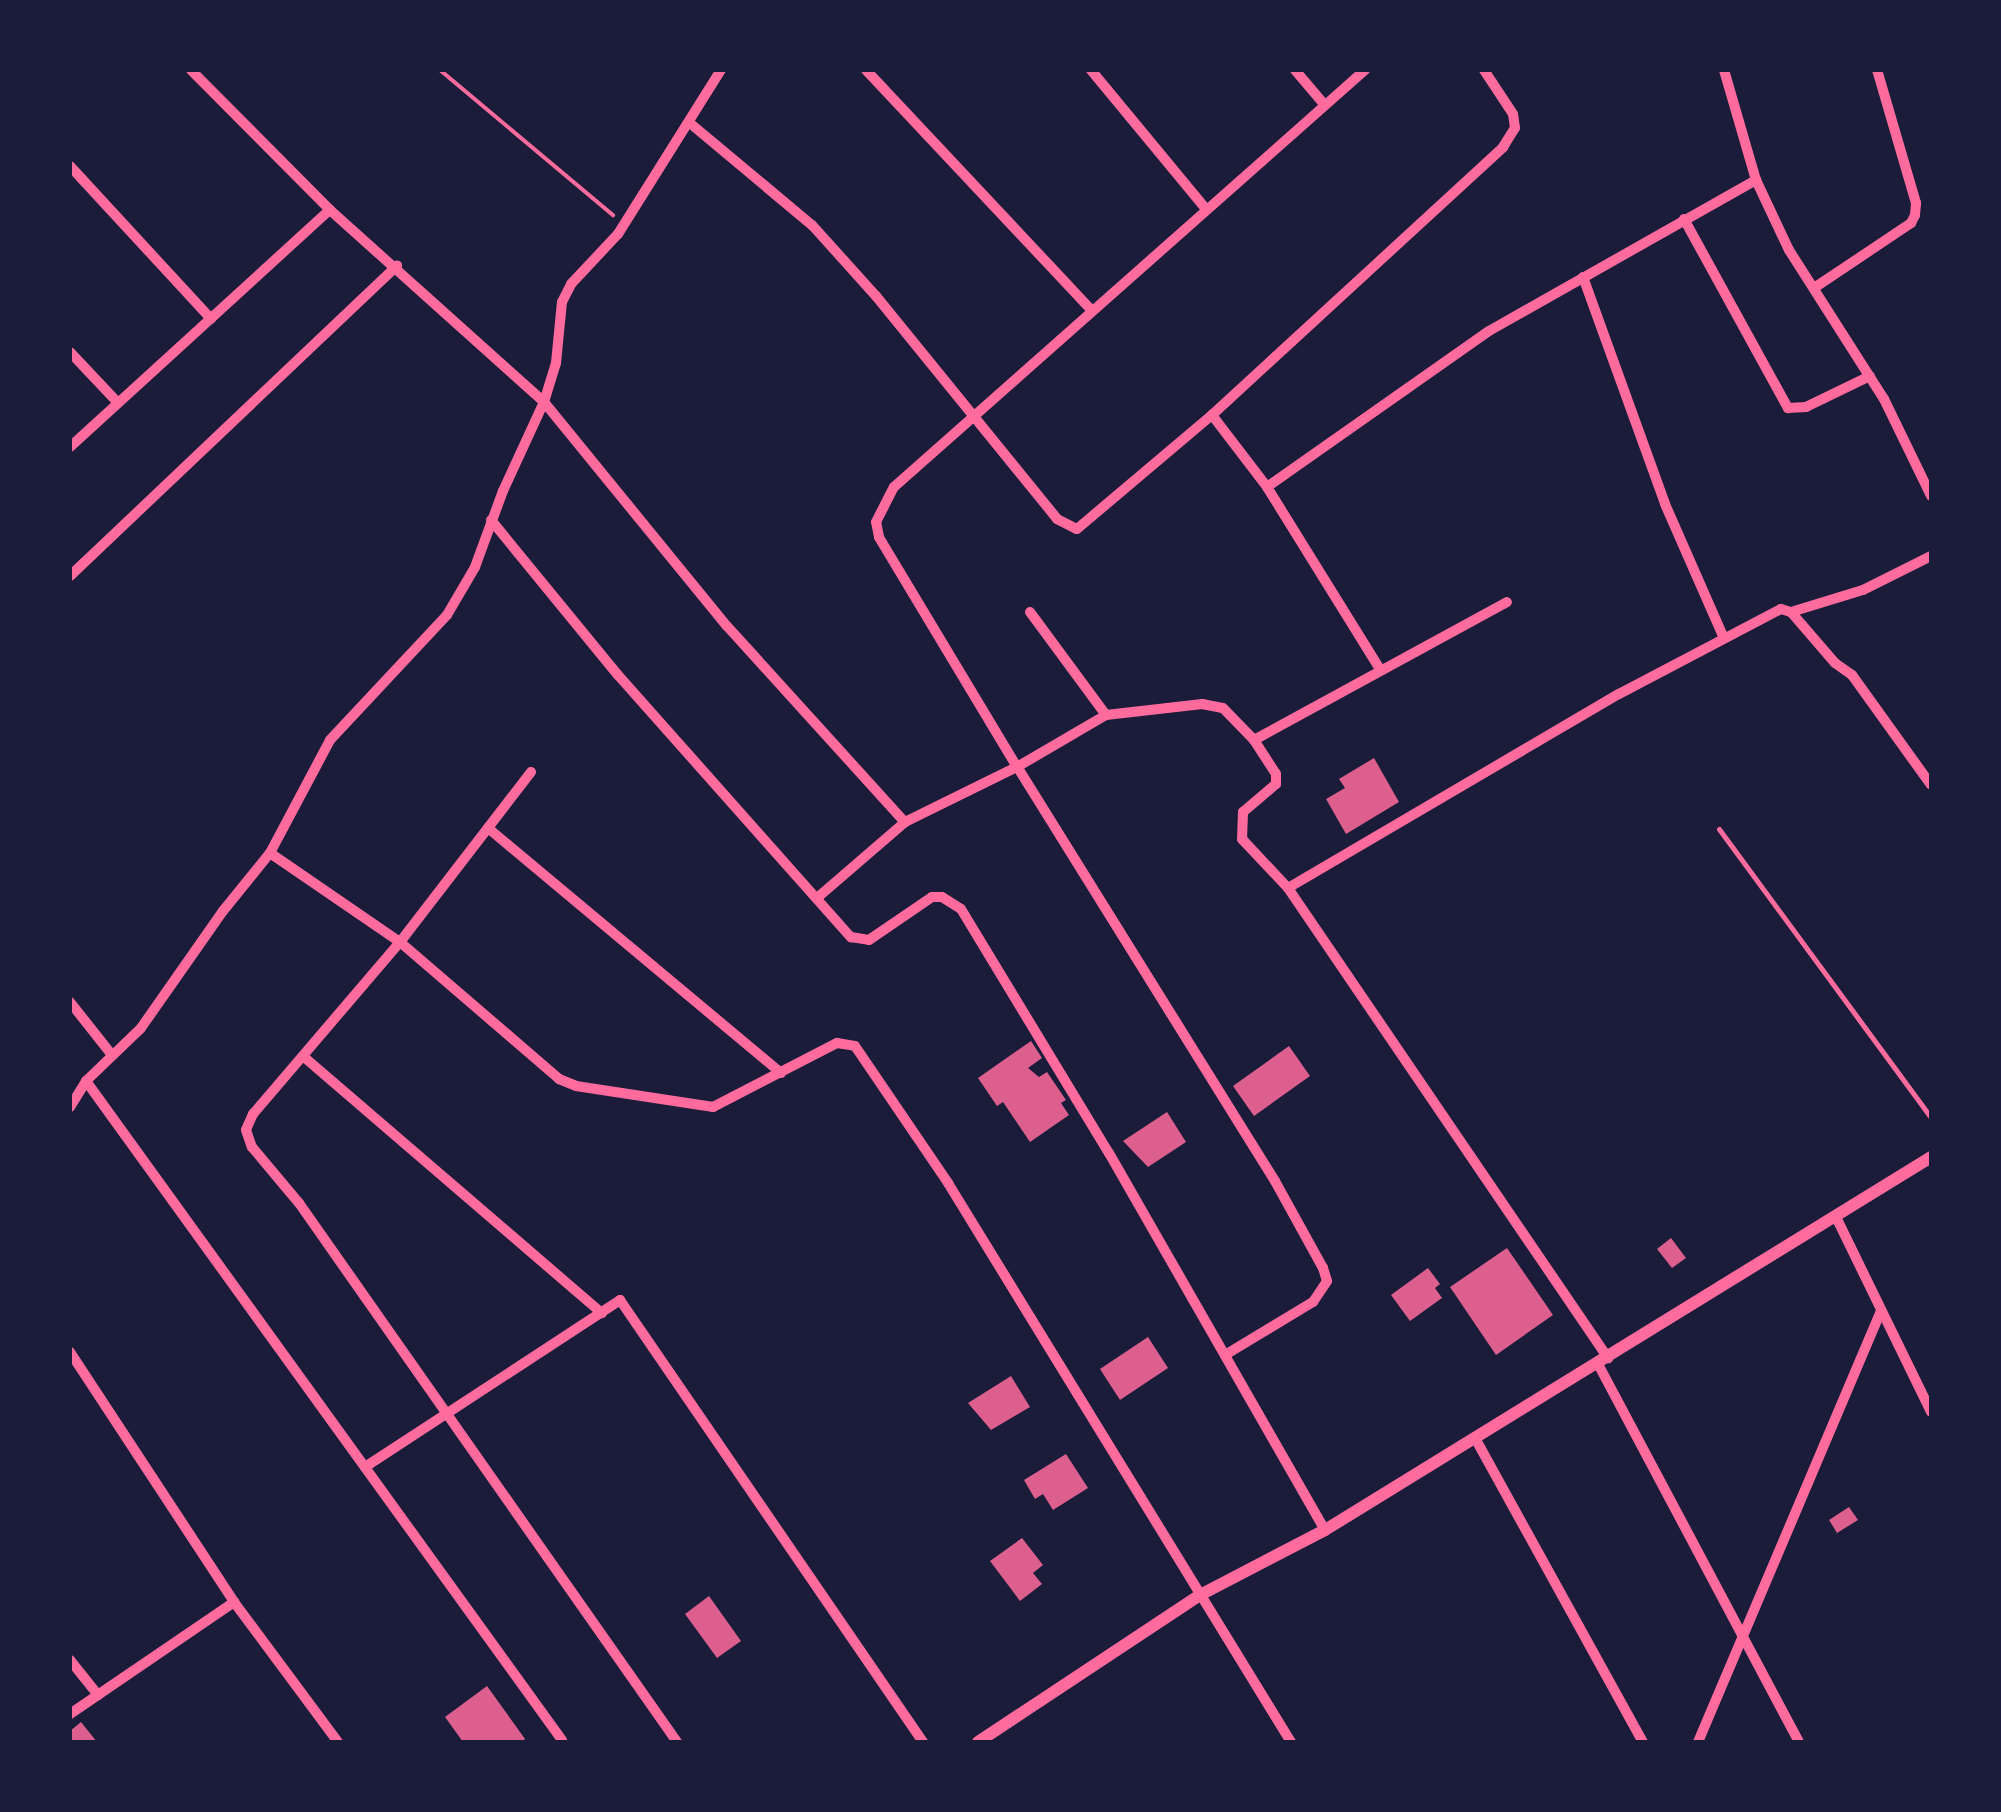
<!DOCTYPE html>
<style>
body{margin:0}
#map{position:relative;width:2001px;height:1812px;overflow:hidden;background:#1b1b3a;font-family:"Titillium Web",sans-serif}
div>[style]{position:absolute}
.building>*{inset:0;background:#dd5f8e}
.path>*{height:4px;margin:-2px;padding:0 2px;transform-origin:2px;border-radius:2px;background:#ff6b9d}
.service>*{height:5px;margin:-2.5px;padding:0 2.5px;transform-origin:2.5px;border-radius:2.5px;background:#ff6b9d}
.minor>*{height:10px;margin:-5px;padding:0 5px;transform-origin:5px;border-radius:5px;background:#ff6b9d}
.tertiary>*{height:12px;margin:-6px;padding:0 6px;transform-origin:6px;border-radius:6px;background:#ff6b9d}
span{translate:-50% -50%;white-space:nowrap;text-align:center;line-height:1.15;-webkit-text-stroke:10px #1b1b3a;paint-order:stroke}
.frame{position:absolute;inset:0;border:72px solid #1b1b3a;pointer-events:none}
</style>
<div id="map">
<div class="building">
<div style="clip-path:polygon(1374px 758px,1399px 802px,1346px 834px,1326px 799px,1345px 788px,1339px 779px)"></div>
<div style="clip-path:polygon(1031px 1041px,1042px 1058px,1028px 1068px,1039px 1077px,1047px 1072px,1066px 1100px,1061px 1103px,1069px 1115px,1030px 1142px,1003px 1102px,997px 1106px,978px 1078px)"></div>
<div style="clip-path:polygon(1289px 1046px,1310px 1076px,1254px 1116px,1233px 1086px)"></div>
<div style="clip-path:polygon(1167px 1112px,1186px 1142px,1148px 1167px,1123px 1141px)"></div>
<div style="clip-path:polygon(1671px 1238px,1686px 1258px,1672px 1268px,1657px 1249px)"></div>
<div style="clip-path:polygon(1507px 1248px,1553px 1315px,1496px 1355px,1450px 1287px)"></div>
<div style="clip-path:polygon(1428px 1268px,1440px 1284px,1435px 1288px,1442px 1298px,1410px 1321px,1391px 1295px)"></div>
<div style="clip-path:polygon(1148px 1337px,1168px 1368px,1120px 1400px,1100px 1369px)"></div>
<div style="clip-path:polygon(1011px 1376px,1030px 1407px,991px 1430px,968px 1403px)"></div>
<div style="clip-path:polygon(1066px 1454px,1088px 1488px,1053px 1510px,1043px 1494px,1035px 1499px,1024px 1480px)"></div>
<div style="clip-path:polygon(1849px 1507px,1858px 1520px,1837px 1533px,1829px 1520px)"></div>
<div style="clip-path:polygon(1022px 1538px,1043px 1565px,1033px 1573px,1042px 1584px,1020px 1601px,990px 1561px)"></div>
<div style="clip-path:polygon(709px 1596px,741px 1641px,717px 1658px,685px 1614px)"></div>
<div style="clip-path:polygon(487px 1686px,525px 1739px,522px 1742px,463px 1742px,445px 1717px)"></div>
<div style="clip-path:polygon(81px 1722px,97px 1742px,70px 1742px,70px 1731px)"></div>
</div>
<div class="path">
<div style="left:440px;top:70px;width:226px;rotate:40deg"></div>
</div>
<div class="service">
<div style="left:1719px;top:829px;width:358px;rotate:53.7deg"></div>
</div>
<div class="minor">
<div style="left:191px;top:70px;width:197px;rotate:45.2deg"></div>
<div style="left:330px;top:210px;width:288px;rotate:41.9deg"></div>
<div style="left:544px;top:402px;width:289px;rotate:50.8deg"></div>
<div style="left:727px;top:626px;width:265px;rotate:47.8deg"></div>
<div style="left:866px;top:70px;width:330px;rotate:46.8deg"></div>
<div style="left:1091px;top:70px;width:180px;rotate:50.4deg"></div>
<div style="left:1295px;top:70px;width:43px;rotate:49.7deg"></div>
<div style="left:1724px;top:70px;width:115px;rotate:73.8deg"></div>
<div style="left:1756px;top:180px;width:77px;rotate:64.8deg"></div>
<div style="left:1789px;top:250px;width:177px;rotate:57.5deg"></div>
<div style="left:1884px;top:399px;width:108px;rotate:64.1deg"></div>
<div style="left:691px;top:124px;width:158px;rotate:39.9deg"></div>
<div style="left:812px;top:225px;width:96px;rotate:48deg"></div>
<div style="left:876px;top:296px;width:287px;rotate:50.9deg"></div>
<div style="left:1057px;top:519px;width:22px;rotate:27deg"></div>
<div style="left:1077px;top:529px;width:177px;rotate:-40.2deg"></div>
<div style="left:1212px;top:415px;width:396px;rotate:-42.6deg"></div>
<div style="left:1503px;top:147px;width:22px;rotate:-58deg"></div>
<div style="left:1515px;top:128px;width:14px;rotate:-98deg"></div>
<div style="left:1513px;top:114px;width:53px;rotate:-123.4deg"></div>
<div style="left:70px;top:166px;width:208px;rotate:47.3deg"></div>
<div style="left:1684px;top:219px;width:216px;rotate:61.2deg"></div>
<div style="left:1788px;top:408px;width:18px;rotate:-3deg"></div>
<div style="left:1806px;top:407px;width:71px;rotate:-25.8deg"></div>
<div style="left:1583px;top:277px;width:241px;rotate:70.1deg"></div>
<div style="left:1665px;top:504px;width:144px;rotate:66.3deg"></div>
<div style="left:1814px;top:288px;width:117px;rotate:-33.8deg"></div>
<div style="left:1911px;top:223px;width:9px;rotate:-63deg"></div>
<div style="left:1915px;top:215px;width:12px;rotate:-85deg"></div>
<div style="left:1916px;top:203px;width:139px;rotate:-106.3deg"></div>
<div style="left:70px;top:352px;width:70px;rotate:46.7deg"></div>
<div style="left:1212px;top:415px;width:91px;rotate:52.6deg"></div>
<div style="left:1267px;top:487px;width:214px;rotate:58.2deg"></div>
<div style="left:70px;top:447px;width:352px;rotate:-42.4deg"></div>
<div style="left:1267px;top:487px;width:271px;rotate:-35.1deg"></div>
<div style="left:1489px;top:331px;width:307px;rotate:-29.5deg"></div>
<div style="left:491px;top:520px;width:200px;rotate:50.7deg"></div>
<div style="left:618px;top:675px;width:351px;rotate:48.4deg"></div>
<div style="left:851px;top:937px;width:18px;rotate:9deg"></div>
<div style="left:869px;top:940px;width:76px;rotate:-34.3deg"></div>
<div style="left:932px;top:897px;width:10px"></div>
<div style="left:942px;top:897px;width:22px;rotate:32deg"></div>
<div style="left:961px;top:909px;width:285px;rotate:58.8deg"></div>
<div style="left:1109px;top:1153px;width:434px;rotate:60.2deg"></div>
<div style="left:70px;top:576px;width:451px;rotate:-43.5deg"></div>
<div style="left:1030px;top:612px;width:128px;rotate:53.6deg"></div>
<div style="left:1106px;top:715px;width:97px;rotate:-6.5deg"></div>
<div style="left:1202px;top:704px;width:21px;rotate:11deg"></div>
<div style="left:1223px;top:708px;width:45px;rotate:45.9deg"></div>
<div style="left:1254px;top:740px;width:288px;rotate:-28.6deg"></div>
<div style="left:1791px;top:612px;width:75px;rotate:-17deg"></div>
<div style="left:1863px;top:590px;width:76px;rotate:-26.6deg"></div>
<div style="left:1254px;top:740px;width:40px;rotate:57.1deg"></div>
<div style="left:1276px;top:774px;width:10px;rotate:90deg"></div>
<div style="left:1276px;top:784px;width:43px;rotate:139.7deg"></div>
<div style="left:1243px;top:812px;width:27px;rotate:92deg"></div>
<div style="left:1242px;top:839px;width:67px;rotate:46.8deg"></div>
<div style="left:1288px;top:888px;width:384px;rotate:-30.4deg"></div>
<div style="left:1619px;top:694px;width:183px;rotate:-27.7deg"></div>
<div style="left:1781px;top:609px;width:10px;rotate:17deg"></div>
<div style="left:1791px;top:612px;width:67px;rotate:49.2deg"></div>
<div style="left:1835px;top:663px;width:21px;rotate:35deg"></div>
<div style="left:1852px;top:675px;width:135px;rotate:54.3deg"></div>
<div style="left:531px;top:772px;width:215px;rotate:127.6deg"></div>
<div style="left:400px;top:942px;width:226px;rotate:130.5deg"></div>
<div style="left:253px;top:1114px;width:17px;rotate:114deg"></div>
<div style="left:246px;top:1130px;width:18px;rotate:71deg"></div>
<div style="left:252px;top:1147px;width:73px;rotate:50deg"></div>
<div style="left:299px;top:1203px;width:658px;rotate:54.96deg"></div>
<div style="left:488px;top:828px;width:382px;rotate:39.9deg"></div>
<div style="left:270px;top:853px;width:158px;rotate:34.4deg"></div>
<div style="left:400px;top:942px;width:210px;rotate:40.7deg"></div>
<div style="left:559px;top:1079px;width:18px;rotate:22deg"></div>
<div style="left:576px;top:1086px;width:139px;rotate:8.7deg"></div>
<div style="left:713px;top:1107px;width:140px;rotate:-27.3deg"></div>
<div style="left:837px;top:1043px;width:18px;rotate:9deg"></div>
<div style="left:855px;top:1046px;width:166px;rotate:55.8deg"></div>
<div style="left:948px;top:1183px;width:656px;rotate:58.47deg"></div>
<div style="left:1288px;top:888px;width:569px;rotate:55.75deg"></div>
<div style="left:817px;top:898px;width:116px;rotate:-40.8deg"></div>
<div style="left:905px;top:822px;width:125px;rotate:-26.2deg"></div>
<div style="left:1017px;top:767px;width:103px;rotate:-30.3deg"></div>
<div style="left:70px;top:1002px;width:68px;rotate:51.6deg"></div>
<div style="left:304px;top:1057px;width:393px;rotate:40.7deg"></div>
<div style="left:86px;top:1081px;width:813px;rotate:54.16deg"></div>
<div style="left:70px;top:1107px;width:31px;rotate:-58deg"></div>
<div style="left:86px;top:1081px;width:76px;rotate:-43.9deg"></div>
<div style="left:141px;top:1028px;width:143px;rotate:-55deg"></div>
<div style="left:223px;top:911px;width:75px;rotate:-51deg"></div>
<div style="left:270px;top:853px;width:128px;rotate:-62deg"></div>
<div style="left:330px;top:740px;width:171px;rotate:-46.9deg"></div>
<div style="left:447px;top:615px;width:56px;rotate:-59.7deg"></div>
<div style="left:475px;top:567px;width:81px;rotate:-69.8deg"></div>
<div style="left:503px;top:491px;width:98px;rotate:-65.3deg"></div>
<div style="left:544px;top:402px;width:41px;rotate:-72.9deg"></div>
<div style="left:556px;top:363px;width:61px;rotate:-84.4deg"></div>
<div style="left:562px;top:302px;width:20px;rotate:-63deg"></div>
<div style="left:571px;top:284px;width:69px;rotate:-46.8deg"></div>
<div style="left:618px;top:234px;width:194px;rotate:-57.9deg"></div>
<div style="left:1836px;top:1217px;width:217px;rotate:64deg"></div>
<div style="left:70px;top:1352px;width:299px;rotate:56.7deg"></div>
<div style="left:234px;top:1602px;width:174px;rotate:53.4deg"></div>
<div style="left:1225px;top:1355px;width:103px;rotate:-31.1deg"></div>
<div style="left:1313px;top:1302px;width:25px;rotate:-56deg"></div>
<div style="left:1327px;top:1281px;width:14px;rotate:-107deg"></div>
<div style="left:1323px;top:1268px;width:99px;rotate:-118.9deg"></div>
<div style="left:1275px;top:1181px;width:488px;rotate:-121.9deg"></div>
<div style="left:1017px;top:767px;width:268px;rotate:-121deg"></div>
<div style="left:879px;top:537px;width:15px;rotate:-101deg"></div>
<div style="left:876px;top:522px;width:39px;rotate:-63deg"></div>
<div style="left:894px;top:487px;width:629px;rotate:-41.52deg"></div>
<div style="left:1598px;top:1364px;width:428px;rotate:62deg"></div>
<div style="left:1475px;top:1438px;width:347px;rotate:61.1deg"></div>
<div style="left:365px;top:1467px;width:305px;rotate:-33.2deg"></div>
<div style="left:620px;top:1300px;width:536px;rotate:55.57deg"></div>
<div style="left:70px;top:1660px;width:45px;rotate:51.3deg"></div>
<div style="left:70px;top:1714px;width:199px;rotate:-34.3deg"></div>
<div style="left:1698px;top:1742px;width:469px;rotate:-67deg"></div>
</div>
<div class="tertiary">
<div style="left:978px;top:1742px;width:268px;rotate:-33.5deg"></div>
<div style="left:1202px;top:1594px;width:139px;rotate:-27.5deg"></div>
<div style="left:1325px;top:1530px;width:712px;rotate:-31.61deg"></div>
</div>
<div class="frame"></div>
</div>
